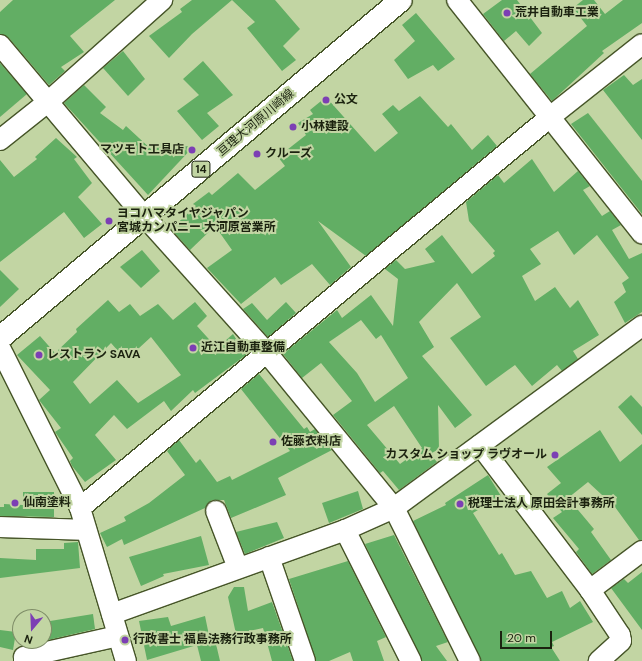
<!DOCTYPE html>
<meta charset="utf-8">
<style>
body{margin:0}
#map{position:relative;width:642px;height:661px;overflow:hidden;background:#c2d5a3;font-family:"DM Sans","Noto Sans JP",sans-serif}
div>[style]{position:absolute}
.building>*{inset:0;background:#62ae64}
.roads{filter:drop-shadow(1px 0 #465528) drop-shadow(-1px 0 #465528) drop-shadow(0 1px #465528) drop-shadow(0 -1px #465528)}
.minor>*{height:20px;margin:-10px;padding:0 10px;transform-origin:10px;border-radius:10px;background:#fff}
.primary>*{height:22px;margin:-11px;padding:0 11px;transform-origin:11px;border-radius:11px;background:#fff}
.dots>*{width:11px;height:11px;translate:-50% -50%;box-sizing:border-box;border:2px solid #c2d5a3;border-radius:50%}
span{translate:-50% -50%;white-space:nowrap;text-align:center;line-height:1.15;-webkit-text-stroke:4px #c2d5a3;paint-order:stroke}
.shield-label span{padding:1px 3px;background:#c2d5a3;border:1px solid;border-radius:3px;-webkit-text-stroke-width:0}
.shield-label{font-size:11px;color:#1b220f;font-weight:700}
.poi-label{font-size:12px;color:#1b220f;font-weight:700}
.left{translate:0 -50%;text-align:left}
.right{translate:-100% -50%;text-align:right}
.street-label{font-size:12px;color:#1b220f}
.north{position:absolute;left:12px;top:609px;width:40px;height:40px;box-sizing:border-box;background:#c2d5a3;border:1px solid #7f8d68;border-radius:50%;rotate:199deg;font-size:11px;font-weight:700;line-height:16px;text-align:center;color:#1b220f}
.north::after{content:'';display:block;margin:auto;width:14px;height:18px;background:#7c3fb4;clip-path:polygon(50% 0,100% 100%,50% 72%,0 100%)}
.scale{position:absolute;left:500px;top:631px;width:52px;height:18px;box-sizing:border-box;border:2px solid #1b220f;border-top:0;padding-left:5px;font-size:12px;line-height:14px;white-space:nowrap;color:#1b220f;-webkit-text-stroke:3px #c2d5a3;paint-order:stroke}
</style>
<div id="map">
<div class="building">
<div style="clip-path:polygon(13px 0,115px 0,70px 36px,84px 52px,61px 67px,65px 71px,49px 85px,9px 38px,0 34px,0 12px)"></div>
<div style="clip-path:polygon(192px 0,232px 0,192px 34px,169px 58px,149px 36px,182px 12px,180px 9px)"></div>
<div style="clip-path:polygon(232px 0,275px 0,300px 29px,283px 46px,296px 60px,282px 71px,247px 28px,255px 22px)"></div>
<div style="clip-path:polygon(502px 0,517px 0,542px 33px,529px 46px,516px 31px,504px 41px,483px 14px)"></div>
<div style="clip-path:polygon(583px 0,594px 0,605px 14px,623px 0,642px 0,642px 23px,602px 51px,604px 53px,552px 101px,530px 74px,587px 26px,573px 8px)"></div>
<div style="clip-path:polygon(416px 13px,455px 59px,438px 71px,433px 65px,408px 79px,394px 60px,415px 41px,402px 25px)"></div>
<div style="clip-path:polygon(123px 51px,145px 79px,128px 96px,103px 68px)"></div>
<div style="clip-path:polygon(203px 61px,233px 95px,207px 113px,219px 126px,202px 140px,177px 111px,199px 95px,183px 79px)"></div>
<div style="clip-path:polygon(0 63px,27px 94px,0 117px)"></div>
<div style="clip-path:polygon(624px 75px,633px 85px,642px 79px,642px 140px,603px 90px)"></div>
<div style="clip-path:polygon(84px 85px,106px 107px,100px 113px,123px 130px,126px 126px,152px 150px,159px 143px,193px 147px,148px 195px,64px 103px)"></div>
<div style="clip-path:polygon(420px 96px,448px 127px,451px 124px,472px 150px,488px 135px,497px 146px,366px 256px,318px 221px,351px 267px,330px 285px,312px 264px,281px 285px,275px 277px,241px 304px,207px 268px,232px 250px,215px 226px,190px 250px,171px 229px,196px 206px,193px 204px,209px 192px,212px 195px,238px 173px,255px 190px,285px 166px,278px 157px,306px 135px,298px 123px,313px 114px,310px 110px,326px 97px,375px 152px,398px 133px,382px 114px,393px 105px,399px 111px)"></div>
<div style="clip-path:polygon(588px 113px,642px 181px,642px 214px,571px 124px)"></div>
<div style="clip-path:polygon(56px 138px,77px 157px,74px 159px,92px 183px,78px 197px,102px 224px,84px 238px,64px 212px,0 262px,0 160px,14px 177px,37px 159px,35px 157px)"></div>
<div style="clip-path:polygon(evenodd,532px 159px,554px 192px,578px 171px,590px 186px,583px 190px,602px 216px,610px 211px,621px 225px,612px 230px,629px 259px,642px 253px,642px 312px,625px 323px,614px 302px,626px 292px,622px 283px,629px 278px,597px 235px,574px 255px,558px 231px,530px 249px,541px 264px,522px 276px,535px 301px,555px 287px,570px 308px,578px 300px,599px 335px,573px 351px,578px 359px,562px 371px,557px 365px,532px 386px,515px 365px,486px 386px,450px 338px,481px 317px,457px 283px,419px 322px,434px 347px,422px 356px,472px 415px,455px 428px,438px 405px,439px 449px,430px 454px,437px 462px,399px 490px,383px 471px,380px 473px,333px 415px,352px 401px,321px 363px,302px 378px,283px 354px,337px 310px,342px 318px,371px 295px,393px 326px,398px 279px,385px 269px,396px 260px,405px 269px,435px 262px,425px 249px,442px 235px,472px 274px,495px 256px,493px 253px,495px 251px,469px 221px,466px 202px,498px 175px,504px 183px,532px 159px,361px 320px,376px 339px,381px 335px,408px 378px,375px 402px,357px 373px,329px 342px,361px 320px,532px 159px,394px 406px,422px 448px,400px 464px,367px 425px,394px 406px)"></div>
<div style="clip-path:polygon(142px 250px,160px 271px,141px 288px,120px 267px)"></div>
<div style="clip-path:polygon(0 270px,19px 289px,0 307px)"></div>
<div style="clip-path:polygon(evenodd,108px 300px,119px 312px,130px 304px,140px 316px,158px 304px,173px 320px,195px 302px,207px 316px,197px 326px,217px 348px,233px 334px,246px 355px,195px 393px,193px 390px,171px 411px,164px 401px,127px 429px,114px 415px,95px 435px,116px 460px,85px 482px,72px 466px,70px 461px,73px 458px,55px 432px,61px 428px,39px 400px,50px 390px,17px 355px,40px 336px,55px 353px,77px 332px,76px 329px,108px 300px,151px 337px,181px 375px,138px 403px,117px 380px,90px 404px,73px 382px,111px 343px,126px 360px,151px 337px)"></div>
<div style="clip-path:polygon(286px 302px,296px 313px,268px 337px,243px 309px,252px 303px,267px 320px)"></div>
<div style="clip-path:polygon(259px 374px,304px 429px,307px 427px,310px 432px,315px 429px,332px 450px,278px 478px,286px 495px,231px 518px,224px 500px,212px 500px,205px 508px,124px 545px,122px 539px,107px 547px,100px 533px,126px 521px,124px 517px,149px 503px,185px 475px,167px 451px,179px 440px,196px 463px,200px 459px,217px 482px,230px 476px,232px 480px,290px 451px,241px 389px)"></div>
<div style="clip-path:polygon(631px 395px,642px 407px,642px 435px,618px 407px)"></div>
<div style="clip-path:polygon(600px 430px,620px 462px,642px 444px,642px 540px,639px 540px,615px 507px,588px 482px,568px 498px,594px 529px,591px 532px,611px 560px,592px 574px,576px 552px,579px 549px,553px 518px,562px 512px,547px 494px,561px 483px,547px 467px)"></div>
<div style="clip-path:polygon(488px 475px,501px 496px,473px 513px,499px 555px,502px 553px,515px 575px,531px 571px,547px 598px,562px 591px,570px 608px,580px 601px,593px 622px,552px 642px,554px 646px,551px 647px,560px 661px,481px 661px,413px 521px,446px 505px,445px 503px)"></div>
<div style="clip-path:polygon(358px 491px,363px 509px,329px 523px,322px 503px)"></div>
<div style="clip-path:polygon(23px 492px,54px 492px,54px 517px,0 516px,0 507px,4px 507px,4px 504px,23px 505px)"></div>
<div style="clip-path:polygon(277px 522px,284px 538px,245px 554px,236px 532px)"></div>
<div style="clip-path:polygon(394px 535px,448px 642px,436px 646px,447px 661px,422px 661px,365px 544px)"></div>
<div style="clip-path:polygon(201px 536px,209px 565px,163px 574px,164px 576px,141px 586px,129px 557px)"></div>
<div style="clip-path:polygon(78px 542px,80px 568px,0 578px,0 558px,36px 560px,36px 549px,64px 549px,64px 543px)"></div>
<div style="clip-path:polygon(348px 561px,386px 637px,377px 641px,384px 661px,353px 661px,350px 652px,329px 661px,316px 661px,289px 579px)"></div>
<div style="clip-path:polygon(642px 572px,642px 630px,611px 588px,624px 579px,628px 583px)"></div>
<div style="clip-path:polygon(234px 587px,244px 587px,248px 611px,272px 602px,293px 661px,272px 661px,263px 628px,236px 634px,228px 597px)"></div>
<div style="clip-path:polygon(93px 614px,95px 629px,44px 641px,44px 622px)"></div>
<div style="clip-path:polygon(205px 616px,211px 645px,216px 644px,220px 661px,201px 661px,197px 645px,147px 660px,139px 621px,168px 617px,171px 626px)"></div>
<div style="clip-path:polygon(0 630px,16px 632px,13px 650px,0 647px)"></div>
</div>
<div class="roads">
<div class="minor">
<div style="left:457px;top:0;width:298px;rotate:51.6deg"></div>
<div style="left:0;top:45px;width:225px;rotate:49.9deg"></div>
<div style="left:145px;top:217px;width:183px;rotate:48.1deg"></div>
<div style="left:267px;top:353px;width:200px;rotate:50.7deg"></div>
<div style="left:394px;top:508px;width:171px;rotate:63.6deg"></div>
<div style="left:0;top:140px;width:63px;rotate:-38.5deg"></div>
<div style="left:49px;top:101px;width:152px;rotate:-41.8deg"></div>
<div style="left:0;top:348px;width:179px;rotate:63.4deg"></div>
<div style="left:80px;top:508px;width:160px;rotate:73.3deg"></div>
<div style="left:480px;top:445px;width:182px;rotate:52.8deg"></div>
<div style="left:590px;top:590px;width:54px;rotate:56.3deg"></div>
<div style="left:620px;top:635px;width:6px;rotate:81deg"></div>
<div style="left:621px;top:641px;width:30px;rotate:138deg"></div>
<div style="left:80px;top:508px;width:611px;rotate:-39.76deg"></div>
<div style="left:550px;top:117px;width:117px;rotate:-38.4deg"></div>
<div style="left:216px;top:511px;width:61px;rotate:68.9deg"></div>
<div style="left:0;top:527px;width:86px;rotate:2deg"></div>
<div style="left:345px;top:530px;width:147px;rotate:63.3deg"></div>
<div style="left:269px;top:557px;width:110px;rotate:70.9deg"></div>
<div style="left:590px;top:590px;width:65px;rotate:-36.9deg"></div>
<div style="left:112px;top:614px;width:248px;rotate:-19.8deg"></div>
<div style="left:345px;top:530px;width:54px;rotate:-24.2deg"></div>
<div style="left:394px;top:508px;width:308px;rotate:-36.3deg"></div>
<div style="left:24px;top:661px;width:4px;rotate:-90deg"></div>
<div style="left:24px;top:657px;width:96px;rotate:-12.6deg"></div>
</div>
<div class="primary">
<div style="left:0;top:338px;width:524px;rotate:-40.13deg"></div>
</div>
</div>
<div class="dots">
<div style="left:507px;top:13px;background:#7c3fb4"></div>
<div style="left:326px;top:100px;background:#7c3fb4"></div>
<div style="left:293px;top:127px;background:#7c3fb4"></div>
<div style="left:192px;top:150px;background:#7c3fb4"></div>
<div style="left:257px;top:154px;background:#7c3fb4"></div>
<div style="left:109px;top:221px;background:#7c3fb4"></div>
<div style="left:193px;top:348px;background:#7c3fb4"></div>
<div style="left:39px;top:355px;background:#7c3fb4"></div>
<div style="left:273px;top:442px;background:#7c3fb4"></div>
<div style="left:555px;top:455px;background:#7c3fb4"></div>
<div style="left:15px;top:503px;background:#7c3fb4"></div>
<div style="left:460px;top:504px;background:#7c3fb4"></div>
<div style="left:125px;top:640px;background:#7c3fb4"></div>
</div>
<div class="shield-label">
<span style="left:201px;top:169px">14</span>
</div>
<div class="poi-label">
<span class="left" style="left:515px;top:13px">荒井自動車工業</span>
<span class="left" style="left:334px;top:100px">公文</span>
<span class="left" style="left:301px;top:127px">小林建設</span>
<span class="right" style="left:184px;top:150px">マツモト工具店</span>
<span class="left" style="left:265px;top:154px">クルーズ</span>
<span class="left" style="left:117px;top:221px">ヨコハマタイヤジャパン<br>宮城カンパニー 大河原営業所</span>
<span class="left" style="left:201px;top:348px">近江自動車整備</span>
<span class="left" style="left:47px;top:355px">レストラン SAVA</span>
<span class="left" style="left:281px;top:442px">佐藤衣料店</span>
<span class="right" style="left:547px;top:455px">カスタム ショップ ラヴオール</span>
<span class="left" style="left:23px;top:503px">仙南塗料</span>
<span class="left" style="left:468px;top:504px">税理士法人 原田会計事務所</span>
<span class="left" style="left:133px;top:640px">行政書士 福島法務行政事務所</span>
</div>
<div class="street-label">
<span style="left:256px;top:123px;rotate:-40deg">亘理大河原川崎線</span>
</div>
<div class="north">N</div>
<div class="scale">20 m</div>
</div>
